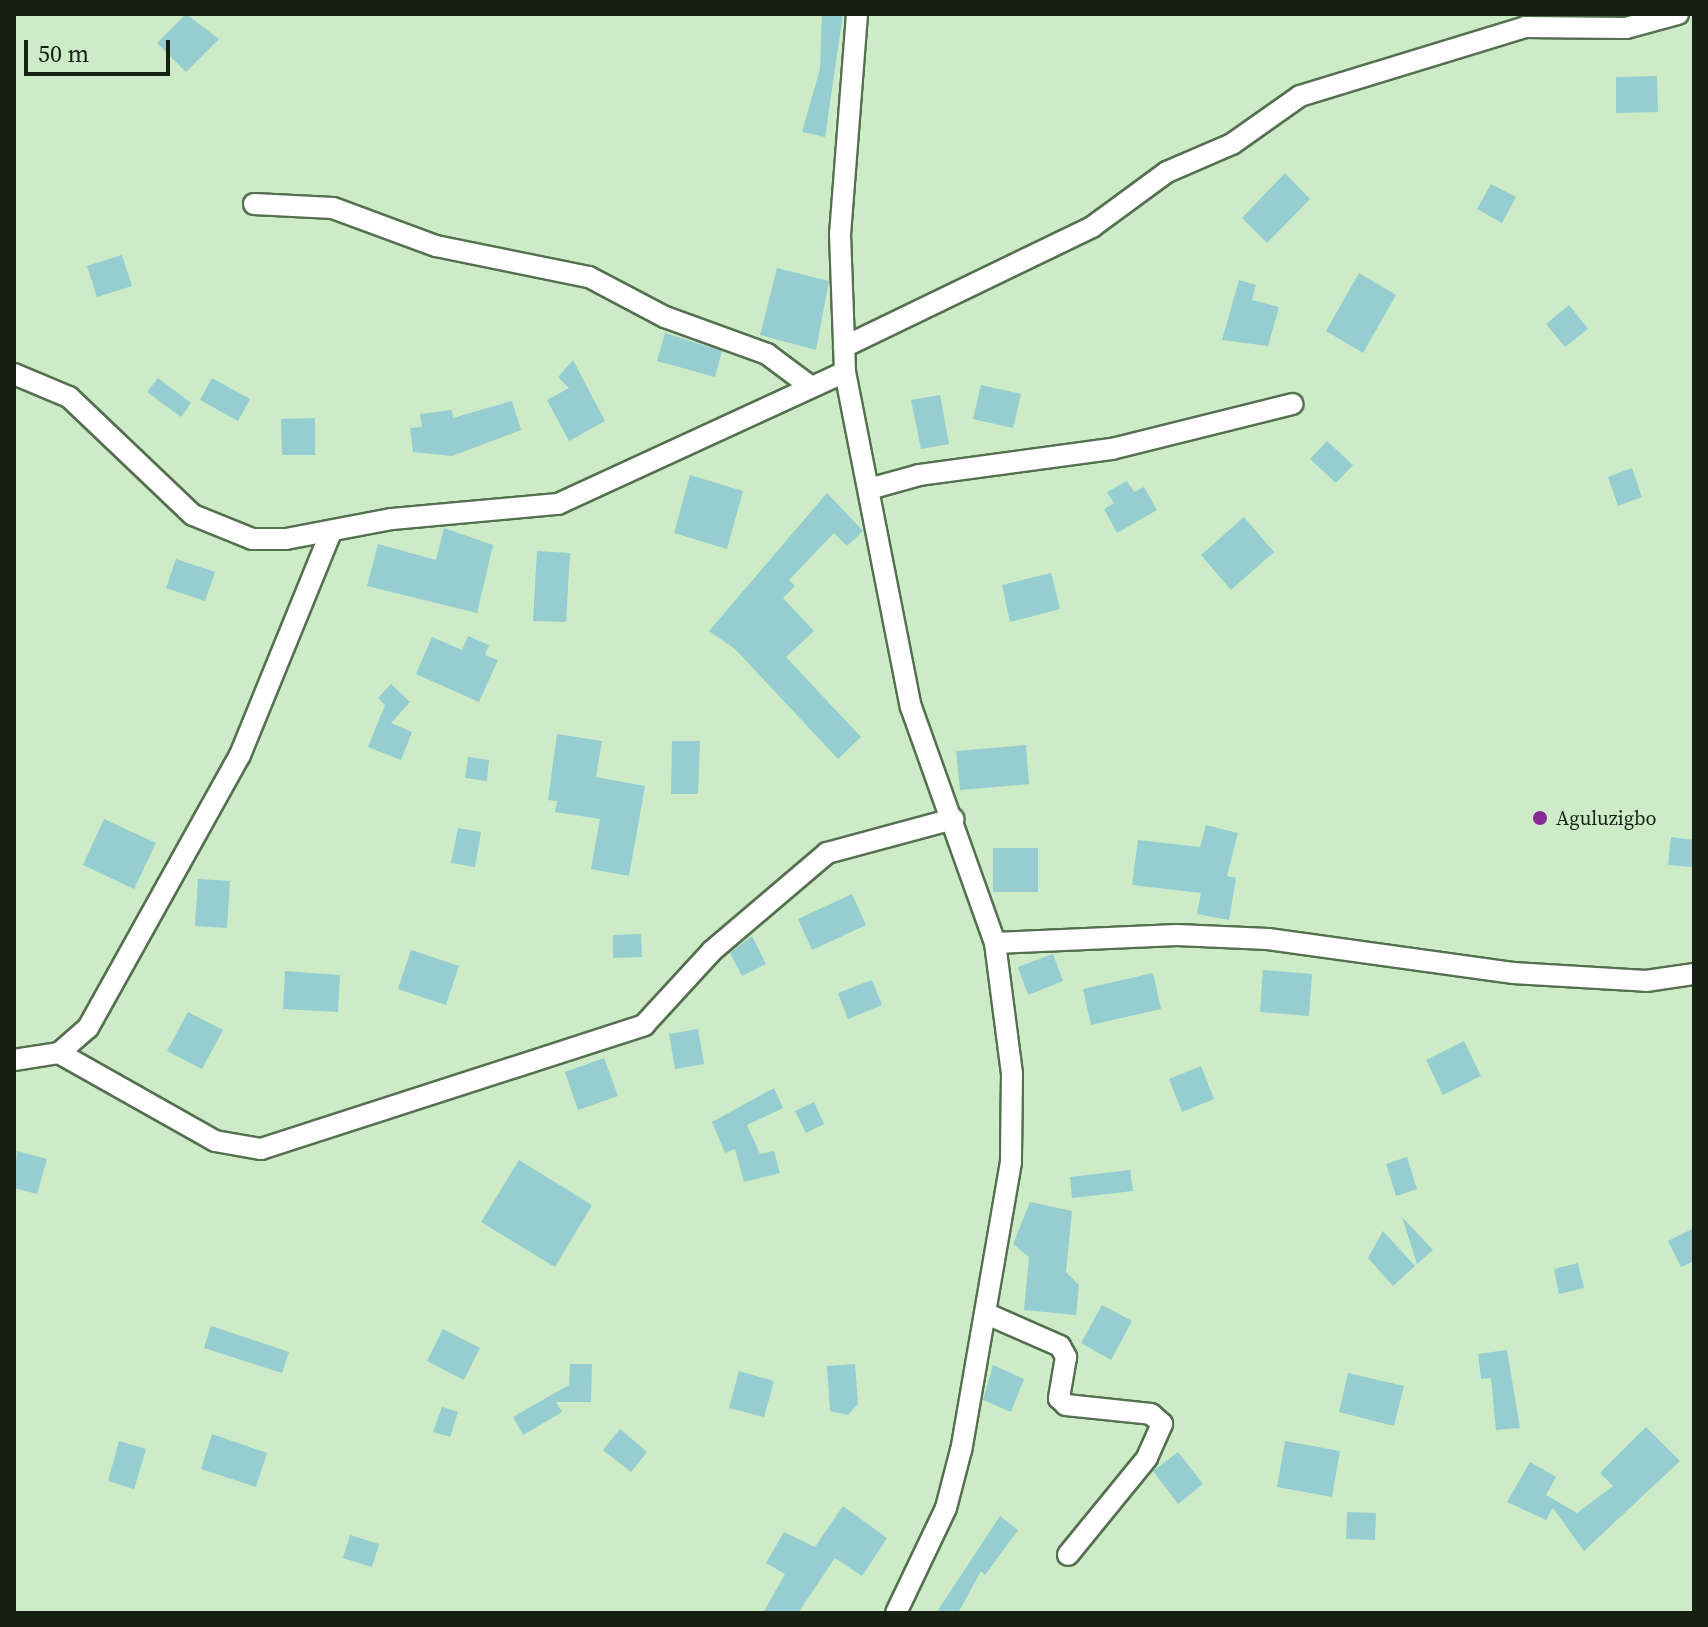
<!DOCTYPE html>
<style>
body{margin:0}
#map{position:relative;width:1708px;height:1627px;overflow:hidden;background:#cdebc7;font-family:"Source Serif 4",serif}
div>[style]{position:absolute}
.building>*{inset:0;background:#96cdd0}
.roads{filter:drop-shadow(2px 0 #557051) drop-shadow(-2px 0 #557051) drop-shadow(0 2px #557051) drop-shadow(0 -2px #557051)}
.street>*{height:20px;margin:-10px;padding:0 10px;transform-origin:10px;border-radius:10px;background:#fff}
.dots>*{width:22px;height:22px;translate:-50% -50%;box-sizing:border-box;border:4px solid #cdebc7;border-radius:50%}
span{translate:-50% -50%;white-space:nowrap;text-align:center;line-height:1.15;-webkit-text-stroke:6px #cdebc7;paint-order:stroke}
.poi-label{font-size:20px;color:#162114}
.left{translate:0 -50%;text-align:left}
.frame{position:absolute;inset:0;border:16px solid #162114;pointer-events:none}
.scale{position:absolute;left:24px;top:40px;width:146px;height:36px;box-sizing:border-box;border:4px solid #162114;border-top:0;padding-left:10px;font-size:24px;line-height:28px;white-space:nowrap;color:#162114;-webkit-text-stroke:6px #cdebc7;paint-order:stroke}
</style>
<div id="map">
<div class="building">
<div style="clip-path:polygon(186px 14px,219px 39px,186px 72px,157px 43px)"></div>
<div style="clip-path:polygon(822px 14px,843px 14px,825px 137px,802px 132px,820px 69px)"></div>
<div style="clip-path:polygon(1657px 76px,1658px 112px,1616px 113px,1616px 77px)"></div>
<div style="clip-path:polygon(1285px 173px,1310px 199px,1267px 243px,1242px 218px)"></div>
<div style="clip-path:polygon(1491px 184px,1516px 197px,1502px 223px,1477px 209px)"></div>
<div style="clip-path:polygon(122px 255px,132px 286px,97px 297px,87px 266px)"></div>
<div style="clip-path:polygon(777px 268px,829px 281px,816px 350px,760px 335px)"></div>
<div style="clip-path:polygon(1359px 273px,1396px 295px,1363px 353px,1326px 331px)"></div>
<div style="clip-path:polygon(1239px 280px,1256px 285px,1252px 300px,1279px 307px,1268px 346px,1222px 340px)"></div>
<div style="clip-path:polygon(1569px 305px,1588px 329px,1565px 347px,1546px 324px)"></div>
<div style="clip-path:polygon(665px 333px,722px 351px,715px 377px,657px 361px)"></div>
<div style="clip-path:polygon(573px 360px,605px 421px,569px 441px,547px 400px,569px 388px,558px 377px)"></div>
<div style="clip-path:polygon(158px 378px,191px 403px,181px 417px,147px 392px)"></div>
<div style="clip-path:polygon(212px 378px,250px 399px,238px 421px,200px 400px)"></div>
<div style="clip-path:polygon(981px 385px,1021px 394px,1013px 428px,973px 419px)"></div>
<div style="clip-path:polygon(940px 395px,949px 444px,921px 449px,911px 400px)"></div>
<div style="clip-path:polygon(512px 401px,521px 430px,452px 456px,413px 452px,410px 428px,422px 427px,420px 414px,452px 410px,453px 418px)"></div>
<div style="clip-path:polygon(315px 418px,315px 455px,282px 455px,281px 419px)"></div>
<div style="clip-path:polygon(1327px 441px,1353px 465px,1336px 483px,1310px 459px)"></div>
<div style="clip-path:polygon(1632px 468px,1642px 497px,1618px 506px,1608px 477px)"></div>
<div style="clip-path:polygon(690px 475px,743px 491px,727px 549px,674px 533px)"></div>
<div style="clip-path:polygon(1127px 481px,1134px 492px,1144px 487px,1157px 510px,1117px 533px,1104px 509px,1114px 503px,1107px 492px)"></div>
<div style="clip-path:polygon(827px 493px,863px 531px,847px 546px,834px 533px,789px 580px,795px 586px,783px 598px,814px 631px,786px 657px,861px 737px,838px 759px,735px 649px,709px 631px)"></div>
<div style="clip-path:polygon(1244px 517px,1274px 552px,1231px 590px,1201px 555px)"></div>
<div style="clip-path:polygon(444px 528px,493px 545px,477px 613px,367px 586px,378px 544px,436px 560px)"></div>
<div style="clip-path:polygon(537px 551px,570px 553px,566px 622px,533px 621px)"></div>
<div style="clip-path:polygon(176px 559px,215px 572px,205px 601px,166px 588px)"></div>
<div style="clip-path:polygon(1051px 573px,1060px 609px,1010px 622px,1002px 585px)"></div>
<div style="clip-path:polygon(468px 636px,489px 645px,485px 655px,498px 660px,479px 702px,416px 674px,432px 637px,462px 650px)"></div>
<div style="clip-path:polygon(391px 684px,410px 702px,391px 723px,412px 732px,401px 760px,368px 747px,385px 705px,378px 698px)"></div>
<div style="clip-path:polygon(557px 734px,602px 741px,596px 777px,645px 786px,629px 876px,591px 869px,600px 819px,555px 812px,557px 801px,548px 800px)"></div>
<div style="clip-path:polygon(672px 741px,700px 741px,698px 794px,671px 794px)"></div>
<div style="clip-path:polygon(1026px 745px,1029px 784px,960px 790px,956px 751px)"></div>
<div style="clip-path:polygon(468px 757px,489px 760px,487px 781px,465px 778px)"></div>
<div style="clip-path:polygon(104px 819px,156px 843px,134px 889px,83px 865px)"></div>
<div style="clip-path:polygon(1206px 825px,1238px 833px,1227px 876px,1236px 878px,1229px 920px,1197px 914px,1201px 893px,1132px 885px,1138px 840px,1200px 847px)"></div>
<div style="clip-path:polygon(458px 828px,481px 832px,475px 867px,451px 863px)"></div>
<div style="clip-path:polygon(1671px 837px,1694px 840px,1694px 867px,1668px 865px)"></div>
<div style="clip-path:polygon(993px 848px,1038px 848px,1038px 892px,993px 892px)"></div>
<div style="clip-path:polygon(198px 879px,230px 881px,227px 928px,195px 926px)"></div>
<div style="clip-path:polygon(852px 894px,866px 925px,812px 950px,798px 919px)"></div>
<div style="clip-path:polygon(641px 934px,642px 957px,613px 958px,613px 935px)"></div>
<div style="clip-path:polygon(752px 936px,766px 964px,742px 976px,730px 953px)"></div>
<div style="clip-path:polygon(411px 950px,459px 966px,446px 1005px,398px 989px)"></div>
<div style="clip-path:polygon(1053px 954px,1063px 981px,1028px 995px,1018px 967px)"></div>
<div style="clip-path:polygon(1263px 970px,1312px 974px,1309px 1016px,1260px 1012px)"></div>
<div style="clip-path:polygon(285px 971px,340px 975px,338px 1012px,283px 1009px)"></div>
<div style="clip-path:polygon(1153px 973px,1161px 1009px,1091px 1025px,1083px 989px)"></div>
<div style="clip-path:polygon(872px 980px,882px 1005px,848px 1019px,838px 993px)"></div>
<div style="clip-path:polygon(188px 1012px,223px 1030px,202px 1069px,167px 1051px)"></div>
<div style="clip-path:polygon(698px 1029px,704px 1064px,675px 1069px,669px 1034px)"></div>
<div style="clip-path:polygon(1464px 1041px,1481px 1076px,1443px 1095px,1426px 1060px)"></div>
<div style="clip-path:polygon(604px 1058px,618px 1096px,578px 1110px,565px 1072px)"></div>
<div style="clip-path:polygon(1201px 1066px,1214px 1099px,1182px 1112px,1169px 1079px)"></div>
<div style="clip-path:polygon(774px 1088px,783px 1108px,747px 1125px,760px 1154px,774px 1151px,780px 1173px,744px 1182px,735px 1149px,725px 1153px,712px 1122px)"></div>
<div style="clip-path:polygon(814px 1102px,824px 1124px,806px 1133px,795px 1111px)"></div>
<div style="clip-path:polygon(17px 1151px,47px 1159px,37px 1194px,14px 1188px)"></div>
<div style="clip-path:polygon(1407px 1157px,1417px 1189px,1396px 1196px,1386px 1164px)"></div>
<div style="clip-path:polygon(519px 1160px,592px 1205px,555px 1267px,481px 1222px)"></div>
<div style="clip-path:polygon(1130px 1170px,1133px 1191px,1072px 1198px,1070px 1177px)"></div>
<div style="clip-path:polygon(1030px 1202px,1072px 1211px,1066px 1272px,1079px 1285px,1076px 1315px,1024px 1310px,1029px 1257px,1013px 1244px)"></div>
<div style="clip-path:polygon(1402px 1217px,1433px 1250px,1417px 1264px)"></div>
<div style="clip-path:polygon(1694px 1228px,1694px 1261px,1681px 1267px,1668px 1241px)"></div>
<div style="clip-path:polygon(1383px 1231px,1415px 1266px,1393px 1286px,1368px 1258px)"></div>
<div style="clip-path:polygon(1578px 1263px,1584px 1288px,1559px 1294px,1554px 1269px)"></div>
<div style="clip-path:polygon(1102px 1305px,1132px 1321px,1111px 1360px,1081px 1343px)"></div>
<div style="clip-path:polygon(211px 1326px,289px 1352px,282px 1373px,204px 1348px)"></div>
<div style="clip-path:polygon(443px 1329px,480px 1348px,464px 1380px,427px 1361px)"></div>
<div style="clip-path:polygon(1507px 1350px,1520px 1428px,1496px 1430px,1491px 1378px,1481px 1379px,1478px 1354px)"></div>
<div style="clip-path:polygon(570px 1364px,592px 1364px,591px 1402px,556px 1402px,562px 1412px,523px 1435px,513px 1417px,569px 1385px)"></div>
<div style="clip-path:polygon(855px 1364px,858px 1404px,848px 1415px,830px 1411px,827px 1366px)"></div>
<div style="clip-path:polygon(993px 1365px,1024px 1379px,1011px 1412px,983px 1400px)"></div>
<div style="clip-path:polygon(739px 1371px,774px 1381px,764px 1417px,729px 1408px)"></div>
<div style="clip-path:polygon(1348px 1373px,1404px 1386px,1394px 1426px,1339px 1412px)"></div>
<div style="clip-path:polygon(442px 1407px,458px 1412px,450px 1437px,433px 1432px)"></div>
<div style="clip-path:polygon(1646px 1427px,1680px 1461px,1584px 1551px,1553px 1508px,1546px 1520px,1507px 1502px,1530px 1462px,1556px 1477px,1546px 1495px,1577px 1513px,1613px 1486px,1600px 1473px)"></div>
<div style="clip-path:polygon(620px 1429px,647px 1452px,631px 1472px,603px 1450px)"></div>
<div style="clip-path:polygon(212px 1434px,267px 1453px,256px 1487px,201px 1469px)"></div>
<div style="clip-path:polygon(119px 1441px,146px 1449px,134px 1489px,108px 1481px)"></div>
<div style="clip-path:polygon(1285px 1441px,1340px 1451px,1332px 1497px,1277px 1487px)"></div>
<div style="clip-path:polygon(1178px 1452px,1203px 1484px,1178px 1504px,1153px 1471px)"></div>
<div style="clip-path:polygon(843px 1506px,887px 1538px,862px 1576px,835px 1558px,798px 1613px,763px 1613px,785px 1574px,766px 1563px,784px 1532px,815px 1547px)"></div>
<div style="clip-path:polygon(1347px 1512px,1376px 1513px,1375px 1540px,1346px 1539px)"></div>
<div style="clip-path:polygon(1000px 1516px,1018px 1530px,985px 1575px,981px 1571px,958px 1613px,936px 1613px)"></div>
<div style="clip-path:polygon(350px 1535px,379px 1544px,372px 1567px,343px 1558px)"></div>
</div>
<div class="roads">
<div class="street">
<div style="left:857px;top:14px;width:221px;rotate:94.4deg"></div>
<div style="left:840px;top:234px;width:138px;rotate:87.9deg"></div>
<div style="left:845px;top:372px;width:341px;rotate:78.9deg"></div>
<div style="left:911px;top:707px;width:251px;rotate:70.4deg"></div>
<div style="left:995px;top:943px;width:132px;rotate:82.6deg"></div>
<div style="left:1012px;top:1074px;width:88px;rotate:90.7deg"></div>
<div style="left:1011px;top:1162px;width:292px;rotate:99.8deg"></div>
<div style="left:961px;top:1450px;width:60px;rotate:104.5deg"></div>
<div style="left:946px;top:1508px;width:116px;rotate:115.5deg"></div>
<div style="left:254px;top:204px;width:79px;rotate:2.9deg"></div>
<div style="left:333px;top:208px;width:110px;rotate:20.3deg"></div>
<div style="left:436px;top:246px;width:156px;rotate:11.5deg"></div>
<div style="left:589px;top:277px;width:86px;rotate:27.8deg"></div>
<div style="left:665px;top:317px;width:109px;rotate:19.9deg"></div>
<div style="left:767px;top:354px;width:54px;rotate:36.7deg"></div>
<div style="left:844px;top:347px;width:276px;rotate:-25.8deg"></div>
<div style="left:1092px;top:227px;width:93px;rotate:-36.3deg"></div>
<div style="left:1167px;top:172px;width:71px;rotate:-23.3deg"></div>
<div style="left:1232px;top:144px;width:83px;rotate:-35.2deg"></div>
<div style="left:1300px;top:96px;width:235px;rotate:-17deg"></div>
<div style="left:1525px;top:27px;width:101px;rotate:0.6deg"></div>
<div style="left:1626px;top:28px;width:54px;rotate:-15.1deg"></div>
<div style="left:14px;top:374px;width:60px;rotate:22.7deg"></div>
<div style="left:69px;top:397px;width:171px;rotate:43.6deg"></div>
<div style="left:193px;top:515px;width:64px;rotate:22.1deg"></div>
<div style="left:252px;top:539px;width:34px"></div>
<div style="left:286px;top:539px;width:108px;rotate:-10.7deg"></div>
<div style="left:392px;top:519px;width:167px;rotate:-5.2deg"></div>
<div style="left:558px;top:504px;width:316px;rotate:-24.7deg"></div>
<div style="left:869px;top:489px;width:52px;rotate:-15.6deg"></div>
<div style="left:919px;top:475px;width:195px;rotate:-7.7deg"></div>
<div style="left:1112px;top:449px;width:186px;rotate:-14deg"></div>
<div style="left:995px;top:943px;width:182px;rotate:-2.5deg"></div>
<div style="left:1177px;top:935px;width:91px;rotate:2.5deg"></div>
<div style="left:1268px;top:939px;width:247px;rotate:7.9deg"></div>
<div style="left:1513px;top:973px;width:133px;rotate:3.4deg"></div>
<div style="left:1646px;top:981px;width:49px;rotate:-8.3deg"></div>
<div style="left:59px;top:1053px;width:179px;rotate:29.4deg"></div>
<div style="left:215px;top:1141px;width:47px;rotate:9.9deg"></div>
<div style="left:261px;top:1149px;width:403px;rotate:-17.9deg"></div>
<div style="left:644px;top:1025px;width:100px;rotate:-47.4deg"></div>
<div style="left:712px;top:951px;width:151px;rotate:-40.4deg"></div>
<div style="left:827px;top:853px;width:131px;rotate:-15.1deg"></div>
<div style="left:14px;top:1060px;width:46px;rotate:-8.8deg"></div>
<div style="left:59px;top:1053px;width:38px;rotate:-41deg"></div>
<div style="left:88px;top:1028px;width:312px;rotate:-60.9deg"></div>
<div style="left:240px;top:755px;width:238px;rotate:-67.8deg"></div>
<div style="left:987px;top:1314px;width:80px;rotate:23.7deg"></div>
<div style="left:1060px;top:1346px;width:13px;rotate:61deg"></div>
<div style="left:1066px;top:1357px;width:42px;rotate:99.7deg"></div>
<div style="left:1059px;top:1398px;width:10px;rotate:45deg"></div>
<div style="left:1066px;top:1405px;width:85px;rotate:6deg"></div>
<div style="left:1151px;top:1414px;width:15px;rotate:42deg"></div>
<div style="left:1162px;top:1424px;width:37px;rotate:114deg"></div>
<div style="left:1147px;top:1458px;width:125px;rotate:129.2deg"></div>
</div>
</div>
<div class="dots">
<div style="left:1540px;top:818px;background:#852a96"></div>
</div>
<div class="poi-label">
<span class="left" style="left:1556px;top:818px">Aguluzigbo</span>
</div>
<div class="frame"></div>
<div class="scale">50 m</div>
</div>
